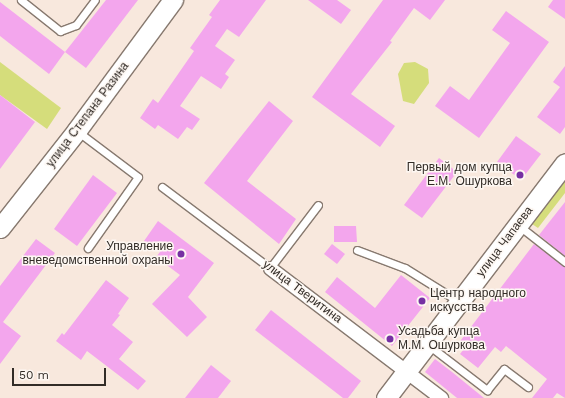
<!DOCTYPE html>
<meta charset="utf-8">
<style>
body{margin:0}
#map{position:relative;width:565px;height:398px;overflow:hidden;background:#f8e8dd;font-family:"Work Sans",sans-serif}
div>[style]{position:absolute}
.green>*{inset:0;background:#d5dd7b}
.building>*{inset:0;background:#f3a6ed}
.roads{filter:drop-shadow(1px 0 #87796f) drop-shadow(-1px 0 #87796f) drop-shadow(0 1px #87796f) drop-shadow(0 -1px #87796f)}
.lane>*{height:7px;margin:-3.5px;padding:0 3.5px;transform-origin:3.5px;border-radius:3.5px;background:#fff}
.street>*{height:13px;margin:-6.5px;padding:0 6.5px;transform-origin:6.5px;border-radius:6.5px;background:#fff}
.secondary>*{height:19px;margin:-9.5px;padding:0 9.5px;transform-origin:9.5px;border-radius:9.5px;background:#fff}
.dots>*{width:11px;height:11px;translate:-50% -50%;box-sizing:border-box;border:2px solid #fdf7f2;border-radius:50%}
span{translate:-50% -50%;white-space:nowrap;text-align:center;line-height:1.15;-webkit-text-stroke:3px #fdf7f2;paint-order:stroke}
.street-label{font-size:12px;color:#322c27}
.poi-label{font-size:12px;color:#322c27}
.right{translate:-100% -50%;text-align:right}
.left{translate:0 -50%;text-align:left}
.scale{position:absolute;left:12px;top:368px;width:94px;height:18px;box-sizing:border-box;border:2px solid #322c27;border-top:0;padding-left:5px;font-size:12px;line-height:14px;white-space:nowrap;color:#322c27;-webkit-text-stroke:3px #fdf7f2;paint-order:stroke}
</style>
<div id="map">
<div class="green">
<div style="clip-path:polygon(0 62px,61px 108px,47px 129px,0 95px)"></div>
<div style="clip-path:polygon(415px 62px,428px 69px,429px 83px,414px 104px,403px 101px,398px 74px,404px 63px)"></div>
<div style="clip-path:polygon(565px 181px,565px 193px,538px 228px,532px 224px)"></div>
</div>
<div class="building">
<div style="clip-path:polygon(106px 0,138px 0,86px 68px,65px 52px)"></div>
<div style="clip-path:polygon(220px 0,266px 0,239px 37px,227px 29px,215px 46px,235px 60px,225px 74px,229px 77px,221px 89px,201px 76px,180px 106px,200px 119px,192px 130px,187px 127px,178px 139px,158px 125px,155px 129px,140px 118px,153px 99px,158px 103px,194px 51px,190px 48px,212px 17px,209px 15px)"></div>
<div style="clip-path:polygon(308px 0,337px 0,351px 10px,341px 24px)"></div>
<div style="clip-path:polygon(383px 0,445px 0,430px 20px,414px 8px,390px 41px,392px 42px,351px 94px,395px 126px,380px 147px,312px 97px)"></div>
<div style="clip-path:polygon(553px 0,565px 0,565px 19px,548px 7px)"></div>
<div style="clip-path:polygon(0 2px,65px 52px,49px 74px,0 36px)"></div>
<div style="clip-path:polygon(506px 11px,549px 42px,479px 138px,435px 106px,450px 86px,469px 100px,510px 43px,492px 30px)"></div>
<div style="clip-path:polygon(565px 66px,565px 127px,560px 134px,537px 117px,560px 87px,553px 82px)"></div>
<div style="clip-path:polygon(0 95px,35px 122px,0 169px)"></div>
<div style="clip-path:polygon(269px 101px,293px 121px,247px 181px,296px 219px,279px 244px,204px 183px)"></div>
<div style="clip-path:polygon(516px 136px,541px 154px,521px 180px,497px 162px)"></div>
<div style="clip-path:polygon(439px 158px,457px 172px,422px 218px,404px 205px)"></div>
<div style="clip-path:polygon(93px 175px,117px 193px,77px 246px,54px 229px)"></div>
<div style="clip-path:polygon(565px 202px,565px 256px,539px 235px)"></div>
<div style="clip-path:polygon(158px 221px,214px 263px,188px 297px,207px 317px,187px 337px,152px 304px,180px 275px,156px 257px,160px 252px,144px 241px)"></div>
<div style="clip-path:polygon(334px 226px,356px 226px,357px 242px,334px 242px)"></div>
<div style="clip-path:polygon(36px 239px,55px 253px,3px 322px,21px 336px,0 364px,0 286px)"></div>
<div style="clip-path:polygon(332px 244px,345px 254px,337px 264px,324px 254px)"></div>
<div style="clip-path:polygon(534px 244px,565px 267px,565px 398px,557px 393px,553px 398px,532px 398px,547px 379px,506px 346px,501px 352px,495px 347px,478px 368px,460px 354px,464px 349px,458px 344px)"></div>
<div style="clip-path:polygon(401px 275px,430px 298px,392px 346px,325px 292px,337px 277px,375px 308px)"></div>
<div style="clip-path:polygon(106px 280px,129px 298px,118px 314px,120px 315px,112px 325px,133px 342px,119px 359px,146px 381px,138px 390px,87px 351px,81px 360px,56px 341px,62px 333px,64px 335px)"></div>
<div style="clip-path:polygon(271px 310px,361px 381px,348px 398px,343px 398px,255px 330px)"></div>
<div style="clip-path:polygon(435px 359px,452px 372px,484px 398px,457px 398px,425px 372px)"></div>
<div style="clip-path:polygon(211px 365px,231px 381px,218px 398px,185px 398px)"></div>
</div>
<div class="roads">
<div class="lane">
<div style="left:21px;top:0;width:50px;rotate:38.5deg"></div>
<div style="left:60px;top:31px;width:17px;rotate:-21deg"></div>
<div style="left:76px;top:25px;width:31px;rotate:-53deg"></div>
<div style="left:77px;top:131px;width:76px;rotate:37deg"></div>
<div style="left:138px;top:177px;width:87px;rotate:125.2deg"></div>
<div style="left:162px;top:187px;width:135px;rotate:36.9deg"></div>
<div style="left:270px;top:268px;width:79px;rotate:-52.7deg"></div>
<div style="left:518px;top:225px;width:60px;rotate:38.2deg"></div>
<div style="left:357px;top:250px;width:51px;rotate:20.6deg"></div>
<div style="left:405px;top:268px;width:62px;rotate:31.9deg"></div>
<div style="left:427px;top:344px;width:76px;rotate:37.5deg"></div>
<div style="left:487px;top:390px;width:27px;rotate:-51deg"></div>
<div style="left:504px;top:369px;width:30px;rotate:37deg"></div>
</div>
<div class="street">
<div style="left:270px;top:268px;width:215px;rotate:37.2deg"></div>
</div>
<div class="secondary">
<div style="left:0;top:228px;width:125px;rotate:-51.8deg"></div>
<div style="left:77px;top:130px;width:162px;rotate:-53.6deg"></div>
<div style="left:386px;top:398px;width:295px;rotate:-52.7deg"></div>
</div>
</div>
<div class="dots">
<div style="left:520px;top:175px;background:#7630a3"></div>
<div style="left:181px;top:254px;background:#7630a3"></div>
<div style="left:422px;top:301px;background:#7630a3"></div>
<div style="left:390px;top:339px;background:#7630a3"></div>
</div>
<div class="street-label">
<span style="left:88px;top:115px;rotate:-53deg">улица Степана Разина</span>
<span style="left:505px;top:242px;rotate:-53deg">улица Чапаева</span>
<span style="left:302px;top:292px;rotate:37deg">улица Тверитина</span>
</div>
<div class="poi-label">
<span class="right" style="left:512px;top:175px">Первый дом купца<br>Е.М. Ошуркова</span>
<span class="right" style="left:173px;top:254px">Управление<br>вневедомственной охраны</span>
<span class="left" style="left:430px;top:301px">Центр народного<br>искусства</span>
<span class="left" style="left:398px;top:339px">Усадьба купца<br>М.М. Ошуркова</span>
</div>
<div class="scale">50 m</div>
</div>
